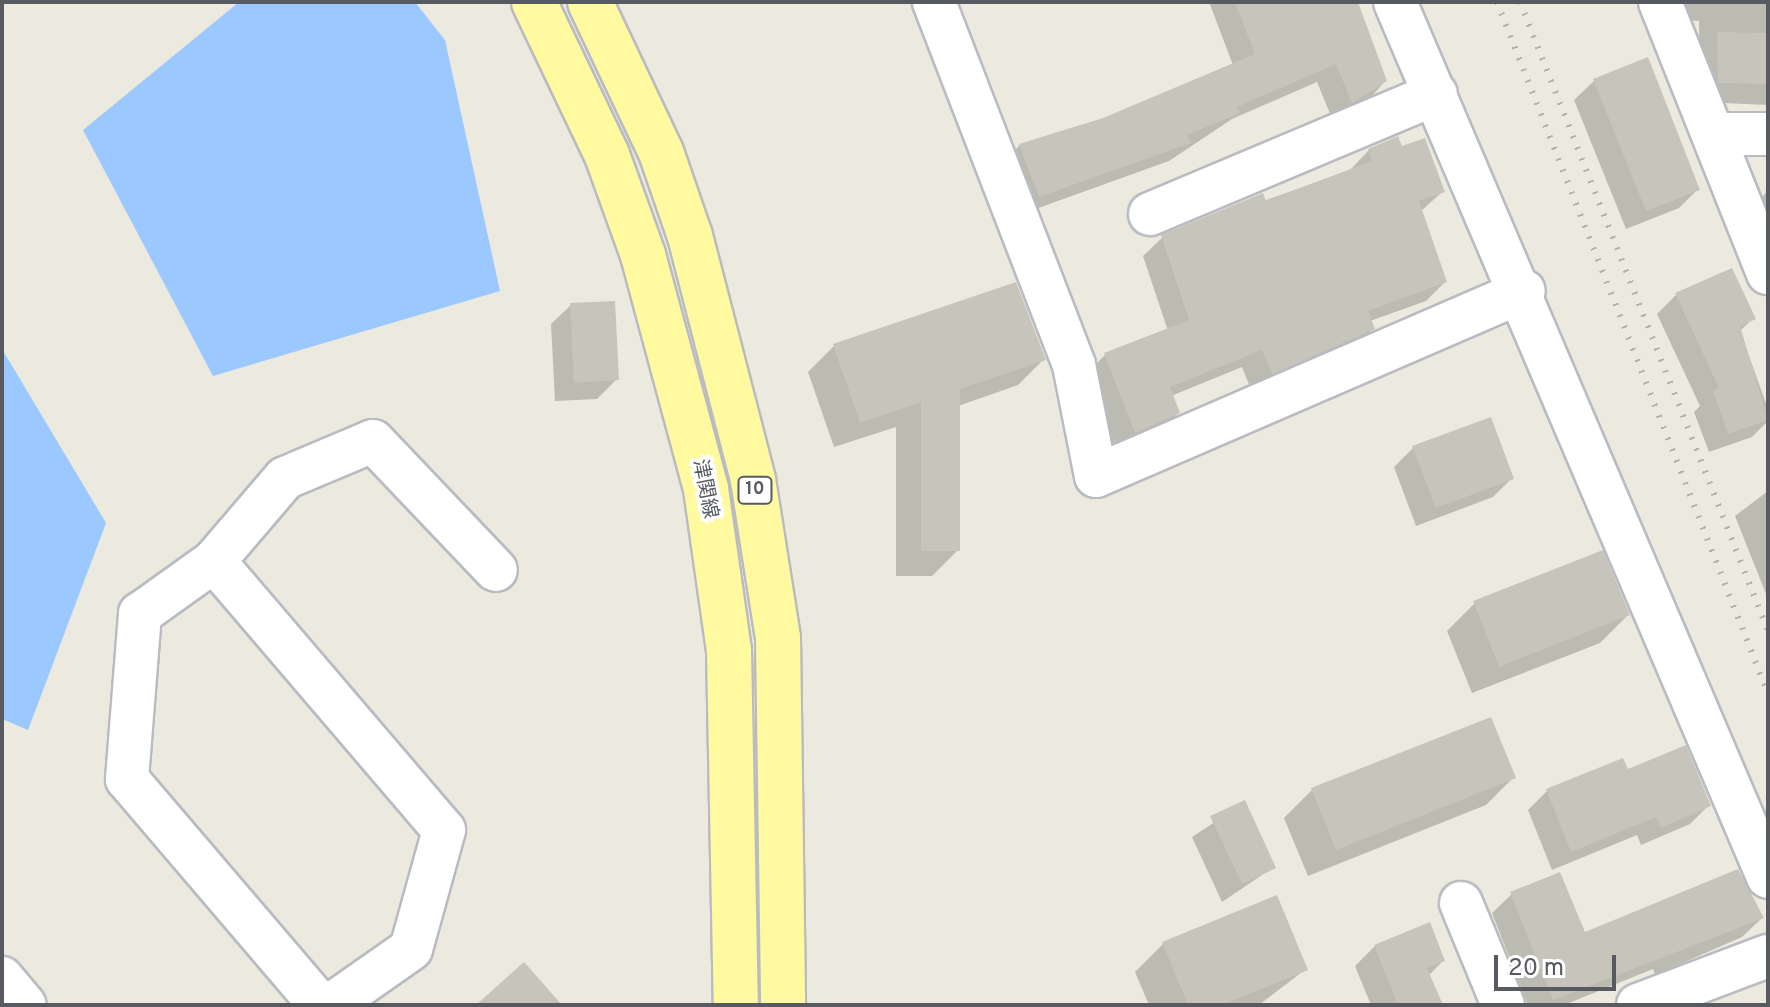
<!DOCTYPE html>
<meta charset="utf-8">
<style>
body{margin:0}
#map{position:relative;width:1770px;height:1007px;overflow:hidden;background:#eceade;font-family:Overpass,"Noto Sans JP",sans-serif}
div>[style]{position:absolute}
.water>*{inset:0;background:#9bc8ff}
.shadow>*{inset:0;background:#0003}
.building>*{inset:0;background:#c7c4bb}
.roads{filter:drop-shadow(2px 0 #b9bbc1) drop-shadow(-2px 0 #b9bbc1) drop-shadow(0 2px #b9bbc1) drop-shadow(0 -2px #b9bbc1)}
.street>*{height:42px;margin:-21px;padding:0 21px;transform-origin:21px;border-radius:21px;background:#fff}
.primary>*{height:44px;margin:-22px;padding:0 22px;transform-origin:22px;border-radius:22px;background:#fffaa0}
.rail>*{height:6px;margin-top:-3px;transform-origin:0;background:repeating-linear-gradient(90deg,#b2b3b3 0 2px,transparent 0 12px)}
span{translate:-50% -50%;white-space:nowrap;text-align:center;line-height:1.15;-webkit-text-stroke:7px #fff;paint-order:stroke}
.shield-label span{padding:2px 6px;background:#fff;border:2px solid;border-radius:6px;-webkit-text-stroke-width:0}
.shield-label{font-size:18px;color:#575a60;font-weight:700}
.street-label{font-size:20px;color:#575a60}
.frame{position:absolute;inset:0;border:4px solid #575a60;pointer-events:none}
.scale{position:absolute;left:1494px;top:955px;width:122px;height:36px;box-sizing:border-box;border:4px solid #575a60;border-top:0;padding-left:10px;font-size:24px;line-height:28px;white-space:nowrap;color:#575a60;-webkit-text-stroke:6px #fff;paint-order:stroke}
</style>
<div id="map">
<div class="water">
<div style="clip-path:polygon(239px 2px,415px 2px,445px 40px,500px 291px,213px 376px,83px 130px)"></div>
<div style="clip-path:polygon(2px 349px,106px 523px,28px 730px,2px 719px)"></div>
</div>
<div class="shadow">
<div style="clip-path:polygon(1209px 2px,1330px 2px,1385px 81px,1360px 110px,1333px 121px,1317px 82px,1232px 119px,1169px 161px,1019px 215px,1001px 164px,1020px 145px,1104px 120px,1233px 65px)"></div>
<div style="clip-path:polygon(1667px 2px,1768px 2px,1768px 105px,1700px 102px,1699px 21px,1666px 18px)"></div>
<div style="clip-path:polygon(1594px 81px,1698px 189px,1679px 208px,1626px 229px,1574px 100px)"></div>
<div style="clip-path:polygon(1401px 149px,1442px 192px,1420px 212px,1445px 282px,1426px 301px,1370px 321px,1373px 329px,1354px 348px,1252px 392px,1242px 367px,1171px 396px,1178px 413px,1159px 432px,1116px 451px,1086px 374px,1105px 355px,1168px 331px,1143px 256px,1163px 237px,1350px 170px,1369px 150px)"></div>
<div style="clip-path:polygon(1768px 191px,1768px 241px,1752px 207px)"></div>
<div style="clip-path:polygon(1676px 295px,1752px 319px,1740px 331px,1768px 409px,1768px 421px,1752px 437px,1709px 452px,1694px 412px,1700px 406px,1657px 314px)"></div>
<div style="clip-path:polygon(571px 305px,617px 379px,597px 399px,555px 401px,551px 324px)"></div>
<div style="clip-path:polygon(834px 346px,1044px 359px,1018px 385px,958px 406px,958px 550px,932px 576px,896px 576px,896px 427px,834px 447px,808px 372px)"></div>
<div style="clip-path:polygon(1413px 448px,1512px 478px,1493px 497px,1416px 526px,1394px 467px)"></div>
<div style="clip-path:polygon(1768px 491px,1768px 599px,1735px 516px)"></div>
<div style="clip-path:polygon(1475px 603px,1628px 615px,1600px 643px,1472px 693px,1447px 631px)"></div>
<div style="clip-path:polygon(1622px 760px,1627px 772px,1709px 805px,1690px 824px,1641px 845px,1637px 835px,1552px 870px,1528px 810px,1547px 791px)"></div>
<div style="clip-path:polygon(1514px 777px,1486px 805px,1308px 876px,1284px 818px,1312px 790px)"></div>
<div style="clip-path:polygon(1244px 803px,1274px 867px,1222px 902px,1192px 837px)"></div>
<div style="clip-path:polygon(1512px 894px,1584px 934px,1762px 918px,1742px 937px,1655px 975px,1653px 969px,1564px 1005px,1528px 1005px,1492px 913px)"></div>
<div style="clip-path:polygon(1163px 944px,1306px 969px,1259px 1005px,1149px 1005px,1135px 972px)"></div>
<div style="clip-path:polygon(1375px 946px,1443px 961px,1428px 976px,1441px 1005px,1371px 1005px,1355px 966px)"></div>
</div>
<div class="building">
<div style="clip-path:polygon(1235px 2px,1358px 2px,1387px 81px,1352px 103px,1336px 64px,1237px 107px,1240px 113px,1187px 135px,1191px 143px,1039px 197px,1019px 144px,1103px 118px,1255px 54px)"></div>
<div style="clip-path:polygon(1717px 32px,1768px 33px,1768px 84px,1718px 83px)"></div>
<div style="clip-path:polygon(1648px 57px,1700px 190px,1646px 211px,1593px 79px)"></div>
<div style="clip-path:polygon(1398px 136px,1402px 146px,1425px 138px,1445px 192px,1419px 201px,1447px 282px,1368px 311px,1375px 329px,1272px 374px,1262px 350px,1170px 387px,1180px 413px,1135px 433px,1104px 353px,1189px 320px,1161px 235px,1263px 193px,1266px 201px,1372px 161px,1368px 149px)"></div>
<div style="clip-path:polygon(1732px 268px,1756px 319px,1740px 326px,1768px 420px,1728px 434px,1713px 391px,1719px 388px,1675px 293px)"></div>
<div style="clip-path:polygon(1016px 282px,1046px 360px,960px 389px,960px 551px,921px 551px,921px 402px,860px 423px,833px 344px)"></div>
<div style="clip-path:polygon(615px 301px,619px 380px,574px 383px,570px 303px)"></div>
<div style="clip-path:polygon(1491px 417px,1514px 479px,1436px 508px,1412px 446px)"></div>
<div style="clip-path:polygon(1603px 550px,1630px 615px,1499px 667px,1473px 601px)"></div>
<div style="clip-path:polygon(1491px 717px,1516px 778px,1336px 850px,1311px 788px)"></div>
<div style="clip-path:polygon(1686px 745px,1711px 806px,1661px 828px,1656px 817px,1571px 852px,1546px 789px,1623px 758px,1628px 769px)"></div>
<div style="clip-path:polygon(1245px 800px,1276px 868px,1242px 884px,1210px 816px)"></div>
<div style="clip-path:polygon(1738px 869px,1764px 918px,1553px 1000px,1510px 892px,1560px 872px,1585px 932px)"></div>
<div style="clip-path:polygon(1277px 895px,1308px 970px,1222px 1005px,1188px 1005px,1162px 942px)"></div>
<div style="clip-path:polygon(1430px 922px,1445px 961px,1427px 968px,1443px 1005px,1398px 1005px,1374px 945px)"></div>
<div style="clip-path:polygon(524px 962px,562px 1005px,476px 1005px)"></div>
</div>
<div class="roads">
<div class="street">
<div style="left:934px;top:2px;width:389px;rotate:68.9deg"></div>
<div style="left:1074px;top:365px;width:113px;rotate:78.8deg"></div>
<div style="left:1096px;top:476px;width:466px;rotate:-23.4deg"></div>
<div style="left:1395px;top:2px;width:951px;rotate:66.91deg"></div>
<div style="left:1660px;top:2px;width:292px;rotate:68.3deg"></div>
<div style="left:1714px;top:134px;width:54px"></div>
<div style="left:1150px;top:214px;width:310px;rotate:-22.8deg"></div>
<div style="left:214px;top:561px;width:354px;rotate:49.5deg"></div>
<div style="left:444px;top:830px;width:123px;rotate:105.5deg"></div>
<div style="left:411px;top:949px;width:98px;rotate:145deg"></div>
<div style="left:1461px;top:903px;width:110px;rotate:67.6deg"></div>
<div style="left:2px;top:978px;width:35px;rotate:50deg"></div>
<div style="left:320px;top:1005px;width:297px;rotate:-130.5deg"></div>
<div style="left:127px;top:779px;width:166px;rotate:-85.5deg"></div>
<div style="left:140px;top:614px;width:91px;rotate:-35.6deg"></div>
<div style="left:214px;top:561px;width:109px;rotate:-49.5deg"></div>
<div style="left:285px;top:478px;width:95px;rotate:-22.8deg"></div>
<div style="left:373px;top:441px;width:178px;rotate:46.4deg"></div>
<div style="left:1638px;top:1005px;width:139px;rotate:-20.7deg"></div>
</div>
<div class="primary">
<div style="left:534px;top:2px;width:170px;rotate:64.5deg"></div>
<div style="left:607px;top:155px;width:106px;rotate:70.2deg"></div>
<div style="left:643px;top:255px;width:242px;rotate:74.9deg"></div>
<div style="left:706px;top:489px;width:164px;rotate:81.9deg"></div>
<div style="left:729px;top:651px;width:354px;rotate:88.9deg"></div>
<div style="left:590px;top:2px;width:166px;rotate:64.7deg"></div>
<div style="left:661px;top:152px;width:89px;rotate:71deg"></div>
<div style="left:690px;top:236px;width:252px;rotate:75.5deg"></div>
<div style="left:753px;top:480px;width:160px;rotate:81deg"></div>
<div style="left:778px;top:638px;width:367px;rotate:89.2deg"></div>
</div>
</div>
<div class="rail">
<div style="left:1497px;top:2px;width:743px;rotate:68.61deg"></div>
<div style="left:1520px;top:2px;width:676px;rotate:68.48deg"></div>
</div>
<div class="shield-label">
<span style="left:755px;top:490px">10</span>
</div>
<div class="street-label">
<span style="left:704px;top:489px;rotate:79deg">津関線</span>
</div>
<div class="frame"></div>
<div class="scale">20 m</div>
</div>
